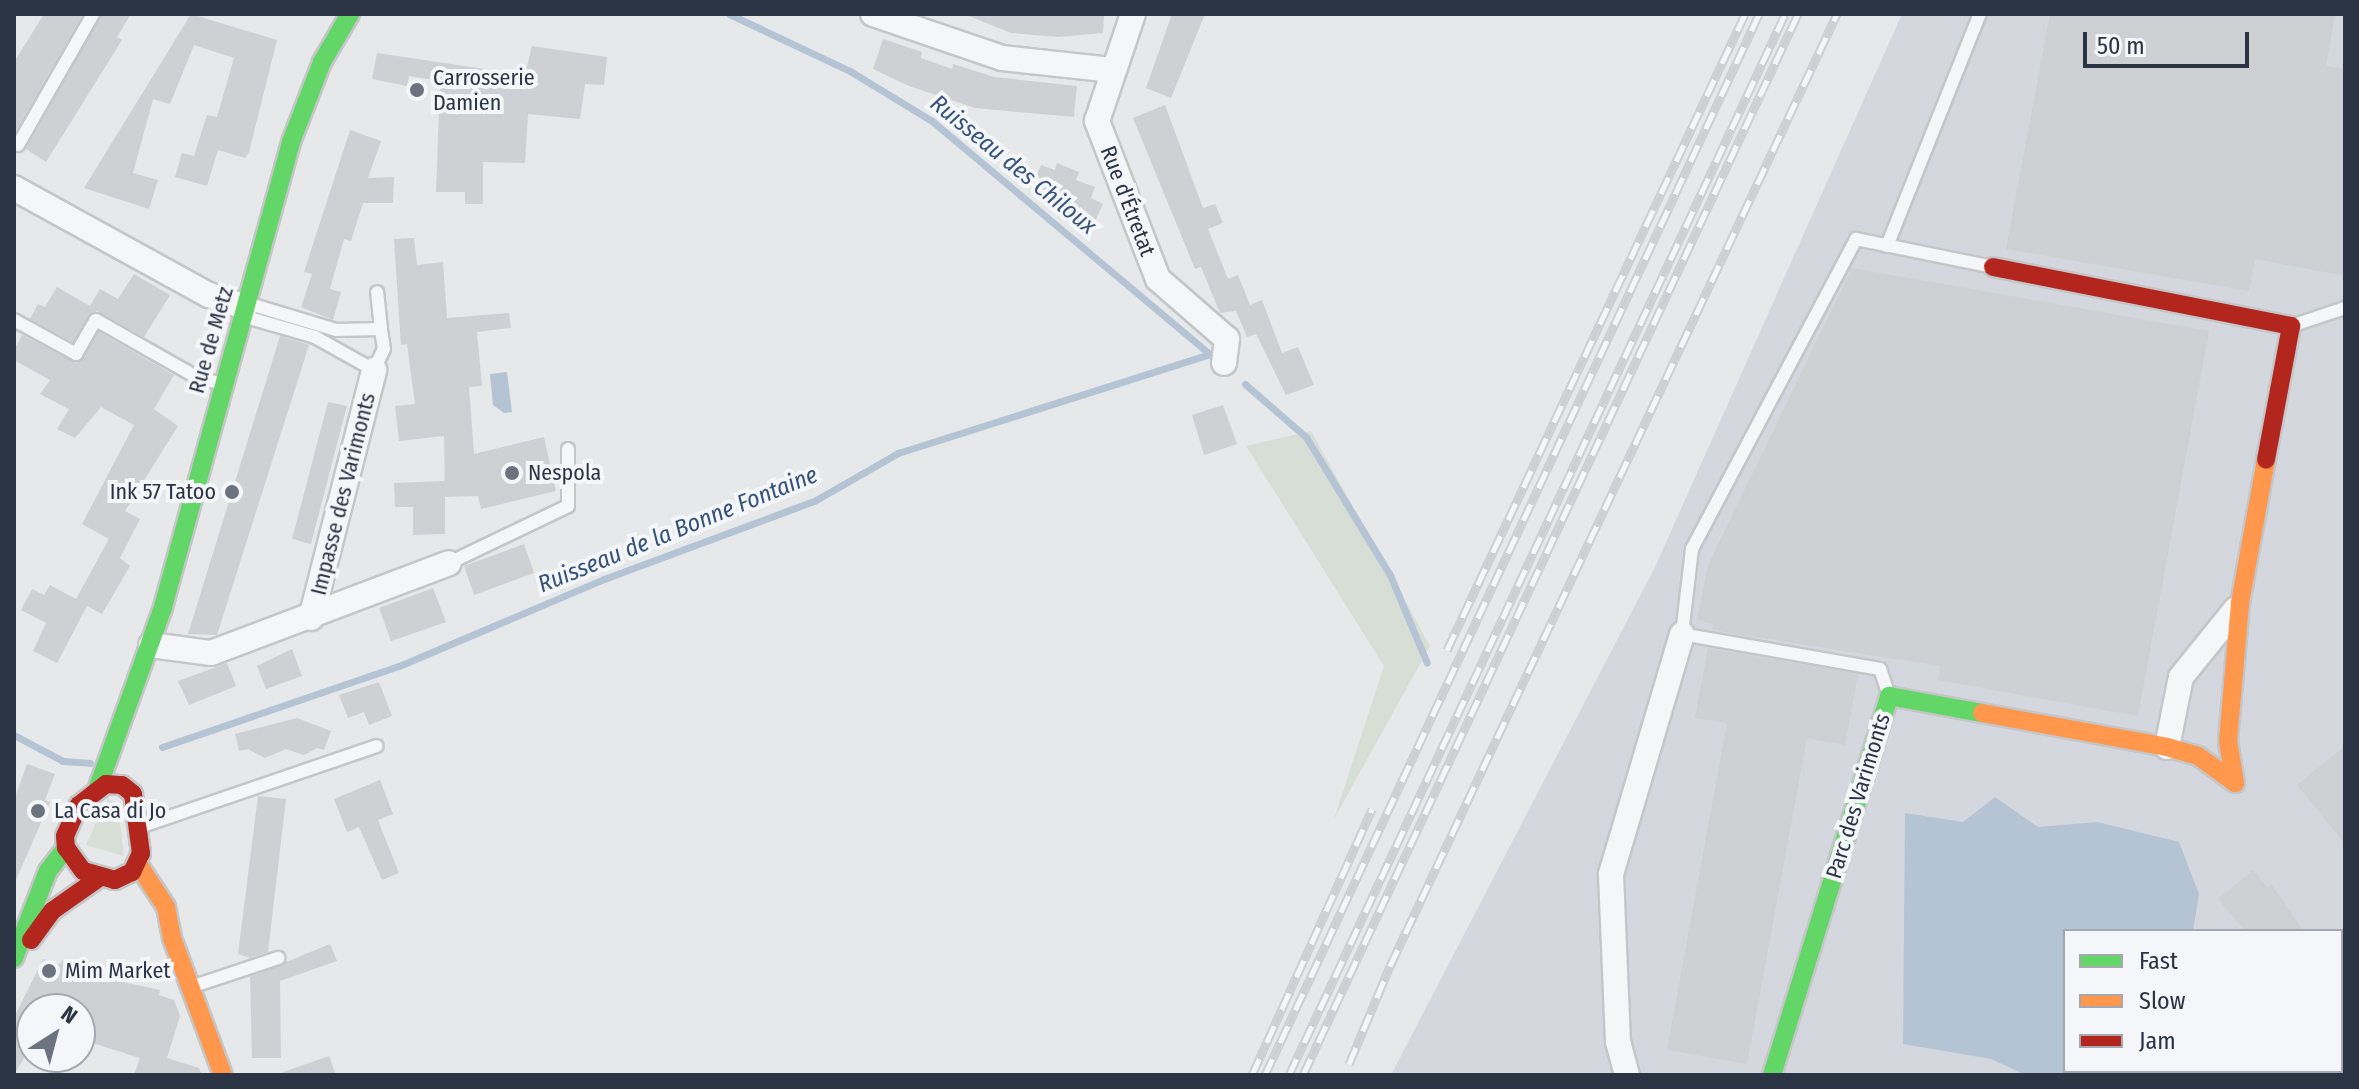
<!DOCTYPE html>
<meta charset="utf-8">
<style>
body{margin:0}
#map{position:relative;width:2359px;height:1089px;overflow:hidden;background:#e6e8ea;font-family:"Fira Sans Condensed",sans-serif}
div>[style]{position:absolute}
.built>*{inset:0;background:#d4d7dd}
.green>*{inset:0;background:#d6ded6}
.water>*{inset:0;background:#b4c4d5}
.stream>*{height:7px;margin:-3.5px;padding:0 3.5px;transform-origin:3.5px;border-radius:3.5px;background:#b4c4d5}
.building>*{inset:0;background:#ced0d3}
.roads{filter:drop-shadow(2px 0 #c4c6c8) drop-shadow(-2px 0 #c4c6c8) drop-shadow(0 2px #c4c6c8) drop-shadow(0 -2px #c4c6c8)}
.lane>*{height:12px;margin:-6px;padding:0 6px;transform-origin:6px;border-radius:6px;background:#f5f6f7}
.street>*{height:24px;margin:-12px;padding:0 12px;transform-origin:12px;border-radius:12px;background:#f5f6f7}
.fast>*{height:18px;margin:-9px;padding:0 9px;transform-origin:9px;border-radius:9px;background:#63d668}
.slow>*{height:18px;margin:-9px;padding:0 9px;transform-origin:9px;border-radius:9px;background:#ff974d}
.jam>*{height:18px;margin:-9px;padding:0 9px;transform-origin:9px;border-radius:9px;background:#b3261e}
.rail>*{height:9px;margin-top:-4.5px;transform-origin:0;background:repeating-linear-gradient(90deg,#f4f6f9 0 18px,#cecfd2 0 36px);box-sizing:border-box;border-block:2px solid #cecfd2}
.dots>*{width:22px;height:22px;translate:-50% -50%;box-sizing:border-box;border:4px solid #f4f6f9;border-radius:50%}
span{translate:-50% -50%;white-space:nowrap;text-align:center;line-height:1.15;-webkit-text-stroke:8px #f4f6f9;paint-order:stroke}
.poi-label{font-size:22px;color:#2b3445}
.left{translate:0 -50%;text-align:left}
.right{translate:-100% -50%;text-align:right}
.street-label{font-size:22px;color:#2b3445}
.water-label{font-size:24px;color:#34527a;font-style:italic}
.frame{position:absolute;inset:0;border:16px solid #2b3445;pointer-events:none}
.legend{position:absolute;left:2063px;top:929px;width:280px;height:144px;box-sizing:border-box;background:#f4f6f9;border:2px solid #a4a8b1;margin:0;padding:10px 14px;list-style:none;font-size:24px;color:#2b3445}
.legend li{display:flex;align-items:center;gap:16px;height:40px}
.legend b{width:40px;border:2px solid #a4a8b1}
.north{position:absolute;left:16px;top:993px;width:80px;height:80px;box-sizing:border-box;background:#f4f6f9;border:2px solid #a4a8b1;border-radius:50%;rotate:36deg;font-size:22px;font-weight:700;line-height:32px;text-align:center;color:#2b3445}
.north::after{content:'';display:block;margin:auto;width:28px;height:36px;background:#6c737f;clip-path:polygon(50% 0,100% 100%,50% 72%,0 100%)}
.scale{position:absolute;left:2083px;top:32px;width:166px;height:36px;box-sizing:border-box;border:4px solid #2b3445;border-top:0;padding-left:10px;font-size:24px;line-height:28px;white-space:nowrap;color:#2b3445;-webkit-text-stroke:6px #f4f6f9;paint-order:stroke}
</style>
<div id="map">
<div class="built">
<div style="clip-path:polygon(evenodd,1902px 14px,2345px 14px,2345px 1075px,1391px 1075px,1655px 567px,1902px 14px,2065px 931px,2341px 931px,2341px 1071px,2065px 1071px,2065px 931px)"></div>
</div>
<div class="green">
<div style="clip-path:polygon(1311px 431px,1430px 646px,1334px 819px,1384px 666px,1246px 446px)"></div>
<div style="clip-path:polygon(107px 799px,117px 802px,124px 856px,86px 845px)"></div>
</div>
<div class="water">
<div style="clip-path:polygon(507px 372px,512px 412px,504px 413px,493px 405px,490px 374px)"></div>
<div style="clip-path:polygon(1995px 797px,2038px 827px,2097px 822px,2179px 842px,2199px 894px,2193px 931px,2065px 931px,2065px 1071px,2215px 1071px,2212px 1075px,2026px 1075px,1991px 1059px,1903px 1044px,1905px 813px,1963px 822px)"></div>
</div>
<div class="stream">
<div style="left:729px;top:14px;width:134px;rotate:25.2deg"></div>
<div style="left:850px;top:71px;width:96px;rotate:31.4deg"></div>
<div style="left:932px;top:121px;width:363px;rotate:40deg"></div>
<div style="left:1245px;top:384px;width:81px;rotate:41deg"></div>
<div style="left:1306px;top:437px;width:162px;rotate:58.7deg"></div>
<div style="left:1390px;top:575px;width:95px;rotate:67.2deg"></div>
<div style="left:14px;top:735px;width:55px;rotate:28deg"></div>
<div style="left:63px;top:761px;width:27px;rotate:4deg"></div>
<div style="left:162px;top:747px;width:250px;rotate:-18.9deg"></div>
<div style="left:399px;top:666px;width:223px;rotate:-23deg"></div>
<div style="left:604px;top:579px;width:226px;rotate:-20.4deg"></div>
<div style="left:816px;top:500px;width:95px;rotate:-29.8deg"></div>
<div style="left:898px;top:453px;width:327px;rotate:-17.6deg"></div>
</div>
<div class="building">
<div style="clip-path:polygon(44px 14px,83px 14px,14px 134px,14px 62px)"></div>
<div style="clip-path:polygon(102px 14px,131px 14px,117px 37px,122px 40px,46px 162px,26px 149px)"></div>
<div style="clip-path:polygon(191px 14px,277px 40px,249px 152px,245px 158px,218px 150px,207px 186px,175px 177px,182px 153px,194px 156px,207px 115px,217px 117px,234px 58px,194px 45px,170px 104px,153px 99px,133px 173px,158px 180px,149px 209px,84px 188px)"></div>
<div style="clip-path:polygon(964px 14px,1104px 14px,1103px 33px,1058px 37px,1011px 33px)"></div>
<div style="clip-path:polygon(1172px 14px,1205px 14px,1171px 98px,1146px 88px)"></div>
<div style="clip-path:polygon(2050px 14px,2335px 14px,2326px 66px,2345px 69px,2345px 276px,2255px 259px,2249px 291px,2006px 249px)"></div>
<div style="clip-path:polygon(883px 39px,922px 52px,921px 58px,952px 69px,953px 64px,994px 77px,1077px 86px,1074px 117px,975px 108px,909px 86px,873px 69px)"></div>
<div style="clip-path:polygon(532px 46px,607px 57px,604px 85px,585px 84px,580px 119px,528px 114px,525px 163px,483px 162px,483px 204px,465px 204px,465px 192px,436px 192px,440px 81px,409px 76px,407px 86px,372px 79px,377px 53px,525px 75px)"></div>
<div style="clip-path:polygon(1165px 105px,1203px 208px,1215px 204px,1223px 223px,1208px 229px,1228px 279px,1238px 275px,1250px 305px,1262px 300px,1282px 353px,1298px 347px,1314px 385px,1286px 395px,1256px 334px,1247px 337px,1236px 311px,1220px 313px,1201px 267px,1195px 269px,1133px 118px)"></div>
<div style="clip-path:polygon(350px 130px,381px 141px,368px 178px,394px 177px,393px 203px,363px 203px,351px 241px,344px 239px,330px 289px,341px 292px,333px 320px,301px 307px,312px 274px,304px 272px)"></div>
<div style="clip-path:polygon(1057px 163px,1079px 172px,1076px 180px,1095px 187px,1091px 198px,1103px 204px,1095px 221px,1032px 188px,1041px 165px,1055px 170px)"></div>
<div style="clip-path:polygon(414px 238px,417px 265px,443px 262px,447px 318px,509px 313px,511px 328px,477px 332px,482px 386px,469px 387px,474px 454px,544px 437px,556px 491px,481px 509px,478px 496px,445px 497px,444px 436px,399px 441px,395px 406px,415px 404px,407px 344px,401px 345px,394px 239px)"></div>
<div style="clip-path:polygon(1852px 268px,2209px 331px,2138px 716px,1938px 680px,1940px 666px,1712px 630px,1713px 624px,1697px 620px,1708px 565px)"></div>
<div style="clip-path:polygon(134px 274px,170px 295px,144px 337px,97px 311px,89px 315px,73px 342px,30px 319px,38px 304px,45px 307px,57px 287px,90px 306px,100px 289px,118px 299px)"></div>
<div style="clip-path:polygon(99px 332px,174px 375px,154px 409px,178px 426px,125px 511px,140px 519px,120px 558px,130px 566px,102px 614px,87px 606px,57px 663px,33px 651px,46px 623px,21px 610px,32px 589px,44px 595px,50px 585px,76px 599px,109px 539px,82px 524px,134px 425px,101px 407px,75px 438px,57px 429px,69px 409px,40px 394px,50px 380px,14px 360px,14px 350px,22px 335px,77px 363px)"></div>
<div style="clip-path:polygon(280px 336px,309px 345px,217px 635px,188px 634px)"></div>
<div style="clip-path:polygon(328px 402px,347px 406px,311px 544px,292px 539px)"></div>
<div style="clip-path:polygon(1223px 405px,1237px 444px,1204px 455px,1192px 415px)"></div>
<div style="clip-path:polygon(445px 481px,445px 534px,413px 535px,413px 507px,395px 507px,394px 483px)"></div>
<div style="clip-path:polygon(524px 544px,534px 573px,474px 595px,464px 566px)"></div>
<div style="clip-path:polygon(433px 588px,446px 622px,391px 641px,379px 608px)"></div>
<div style="clip-path:polygon(1708px 648px,1858px 674px,1845px 745px,1807px 738px,1747px 1064px,1667px 1050px,1727px 723px,1695px 718px)"></div>
<div style="clip-path:polygon(292px 649px,302px 676px,266px 689px,257px 666px)"></div>
<div style="clip-path:polygon(227px 663px,236px 686px,189px 705px,178px 681px)"></div>
<div style="clip-path:polygon(379px 682px,392px 716px,369px 725px,364px 712px,348px 718px,339px 695px)"></div>
<div style="clip-path:polygon(297px 718px,331px 731px,324px 750px,317px 748px,304px 755px,286px 749px,265px 758px,248px 749px,239px 751px,235px 734px)"></div>
<div style="clip-path:polygon(2345px 746px,2345px 844px,2297px 785px)"></div>
<div style="clip-path:polygon(27px 764px,55px 774px,45px 800px,50px 802px,16px 880px,14px 800px)"></div>
<div style="clip-path:polygon(380px 780px,393px 814px,378px 820px,399px 873px,382px 880px,359px 827px,347px 832px,334px 799px)"></div>
<div style="clip-path:polygon(258px 796px,286px 799px,268px 952px,250px 958px,238px 954px)"></div>
<div style="clip-path:polygon(2253px 870px,2267px 887px,2271px 884px,2304px 931px,2245px 931px,2218px 899px)"></div>
<div style="clip-path:polygon(330px 944px,337px 961px,280px 981px,281px 1058px,252px 1058px,250px 977px)"></div>
<div style="clip-path:polygon(43px 959px,60px 964px,62px 960px,109px 979px,160px 990px,159px 995px,174px 1000px,180px 1016px,167px 1058px,199px 1068px,202px 1075px,134px 1075px,140px 1058px,80px 1039px,80px 1009px,32px 1009px,32px 1044px,14px 1075px,14px 1018px)"></div>
<div style="clip-path:polygon(329px 1056px,336px 1075px,283px 1075px,283px 1072px)"></div>
</div>
<div class="roads">
<div class="lane">
<div style="left:18px;top:145px;width:151px;rotate:-60.2deg"></div>
<div style="left:1887px;top:246px;width:250px;rotate:-68.2deg"></div>
<div style="left:250px;top:304px;width:90px;rotate:16.8deg"></div>
<div style="left:336px;top:330px;width:45px;rotate:-1.3deg"></div>
<div style="left:381px;top:329px;width:37px;rotate:-96deg"></div>
<div style="left:246px;top:317px;width:72px;rotate:16.2deg"></div>
<div style="left:315px;top:337px;width:68px;rotate:29.2deg"></div>
<div style="left:374px;top:370px;width:23px;rotate:-65deg"></div>
<div style="left:384px;top:349px;width:20px;rotate:-99deg"></div>
<div style="left:14px;top:320px;width:71px;rotate:28.7deg"></div>
<div style="left:76px;top:354px;width:39px;rotate:-60deg"></div>
<div style="left:96px;top:320px;width:117px;rotate:29.6deg"></div>
<div style="left:198px;top:378px;width:26px;rotate:13deg"></div>
<div style="left:2294px;top:325px;width:54px;rotate:-18.4deg"></div>
<div style="left:449px;top:563px;width:132px;rotate:-25.6deg"></div>
<div style="left:568px;top:506px;width:57px;rotate:-90deg"></div>
<div style="left:1888px;top:693px;width:25px;rotate:-108deg"></div>
<div style="left:1880px;top:669px;width:201px;rotate:-170deg"></div>
<div style="left:1682px;top:634px;width:86px;rotate:-83.3deg"></div>
<div style="left:1692px;top:549px;width:351px;rotate:-62.1deg"></div>
<div style="left:1856px;top:239px;width:136px;rotate:11.5deg"></div>
<div style="left:140px;top:827px;width:250px;rotate:-18.9deg"></div>
<div style="left:194px;top:986px;width:89px;rotate:-18.4deg"></div>
</div>
<div class="street">
<div style="left:873px;top:14px;width:136px;rotate:18.8deg"></div>
<div style="left:1002px;top:58px;width:112px;rotate:6.2deg"></div>
<div style="left:1133px;top:14px;width:113px;rotate:108.6deg"></div>
<div style="left:1097px;top:121px;width:169px;rotate:68.9deg"></div>
<div style="left:1158px;top:279px;width:91px;rotate:41deg"></div>
<div style="left:1227px;top:339px;width:24px;rotate:97deg"></div>
<div style="left:14px;top:188px;width:222px;rotate:28.8deg"></div>
<div style="left:209px;top:295px;width:38px;rotate:18deg"></div>
<div style="left:311px;top:618px;width:256px;rotate:-75.7deg"></div>
<div style="left:151px;top:645px;width:61px;rotate:7.6deg"></div>
<div style="left:211px;top:653px;width:254px;rotate:-20.7deg"></div>
<div style="left:2167px;top:747px;width:71px;rotate:-78.7deg"></div>
<div style="left:2181px;top:677px;width:87px;rotate:-51deg"></div>
<div style="left:1627px;top:1075px;width:34px;rotate:-105deg"></div>
<div style="left:1618px;top:1042px;width:168px;rotate:-92.4deg"></div>
<div style="left:1611px;top:874px;width:250px;rotate:-73.5deg"></div>
</div>
<div class="fast">
<div style="left:98px;top:787px;width:191px;rotate:-70.1deg"></div>
<div style="left:163px;top:607px;width:482px;rotate:-74.6deg"></div>
<div style="left:291px;top:142px;width:86px;rotate:-68.8deg"></div>
<div style="left:322px;top:62px;width:56px;rotate:-59.7deg"></div>
<div style="left:14px;top:958px;width:93px;rotate:-68.7deg"></div>
<div style="left:48px;top:871px;width:29px;rotate:-52deg"></div>
<div style="left:1772px;top:1075px;width:397px;rotate:-72.8deg"></div>
<div style="left:1889px;top:696px;width:95px;rotate:10.4deg"></div>
</div>
<div class="slow">
<div style="left:1982px;top:713px;width:188px;rotate:10.4deg"></div>
<div style="left:2167px;top:747px;width:32px;rotate:16deg"></div>
<div style="left:2198px;top:756px;width:46px;rotate:36.1deg"></div>
<div style="left:2235px;top:783px;width:43px;rotate:-99.5deg"></div>
<div style="left:2228px;top:741px;width:139px;rotate:-85deg"></div>
<div style="left:2240px;top:603px;width:145px;rotate:-79.7deg"></div>
<div style="left:138px;top:864px;width:51px;rotate:56.9deg"></div>
<div style="left:166px;top:907px;width:32px;rotate:79deg"></div>
<div style="left:172px;top:938px;width:146px;rotate:69.6deg"></div>
</div>
<div class="jam">
<div style="left:1993px;top:267px;width:304px;rotate:11.2deg"></div>
<div style="left:2291px;top:326px;width:136px;rotate:100.6deg"></div>
<div style="left:106px;top:784px;width:16px;rotate:4deg"></div>
<div style="left:122px;top:785px;width:14px;rotate:39deg"></div>
<div style="left:133px;top:794px;width:60px;rotate:82.3deg"></div>
<div style="left:141px;top:853px;width:21px;rotate:115deg"></div>
<div style="left:132px;top:872px;width:19px;rotate:155deg"></div>
<div style="left:115px;top:880px;width:33px;rotate:-164deg"></div>
<div style="left:83px;top:871px;width:29px;rotate:-126deg"></div>
<div style="left:66px;top:848px;width:12px;rotate:-95deg"></div>
<div style="left:65px;top:836px;width:34px;rotate:-66deg"></div>
<div style="left:79px;top:805px;width:34px;rotate:-38deg"></div>
<div style="left:31px;top:940px;width:36px;rotate:-54deg"></div>
<div style="left:52px;top:911px;width:57px;rotate:-35.1deg"></div>
</div>
</div>
<div class="rail">
<div style="left:1447px;top:650px;width:702px;rotate:-64.89deg"></div>
<div style="left:1349px;top:1064px;width:106px;rotate:-67.3deg"></div>
<div style="left:1390px;top:966px;width:1052px;rotate:-64.85deg"></div>
<div style="left:1252px;top:1075px;width:292px;rotate:-65.7deg"></div>
<div style="left:1265px;top:1075px;width:1170px;rotate:-65.03deg"></div>
<div style="left:1289px;top:1075px;width:1171px;rotate:-64.94deg"></div>
<div style="left:1303px;top:1075px;width:1171px;rotate:-64.99deg"></div>
</div>
<div class="dots">
<div style="left:417px;top:90px;background:#6c737f"></div>
<div style="left:512px;top:473px;background:#6c737f"></div>
<div style="left:232px;top:492px;background:#6c737f"></div>
<div style="left:38px;top:811px;background:#6c737f"></div>
<div style="left:49px;top:971px;background:#6c737f"></div>
</div>
<div class="poi-label">
<span class="left" style="left:433px;top:90px">Carrosserie<br>Damien</span>
<span class="left" style="left:528px;top:473px">Nespola</span>
<span class="right" style="left:216px;top:492px">Ink 57 Tatoo</span>
<span class="left" style="left:54px;top:811px">La Casa di Jo</span>
<span class="left" style="left:65px;top:971px">Mim Market</span>
</div>
<div class="street-label">
<span style="left:1128px;top:201px;rotate:69deg">Rue d'Étretat</span>
<span style="left:211px;top:340px;rotate:-74deg">Rue de Metz</span>
<span style="left:343px;top:494px;rotate:-76deg">Impasse des Varimonts</span>
<span style="left:1858px;top:796px;rotate:-73deg">Parc des Varimonts</span>
</div>
<div class="water-label">
<span style="left:1013px;top:165px;rotate:39deg">Ruisseau des Chiloux</span>
<span style="left:678px;top:530px;rotate:-22deg">Ruisseau de la Bonne Fontaine</span>
</div>
<div class="frame"></div>
<ul class="legend">
<li><b style="height:10px;background:#63d668"></b>Fast</li>
<li><b style="height:10px;background:#ff974d"></b>Slow</li>
<li><b style="height:10px;background:#b3261e"></b>Jam</li>
</ul>
<div class="north">N</div>
<div class="scale">50 m</div>
</div>
